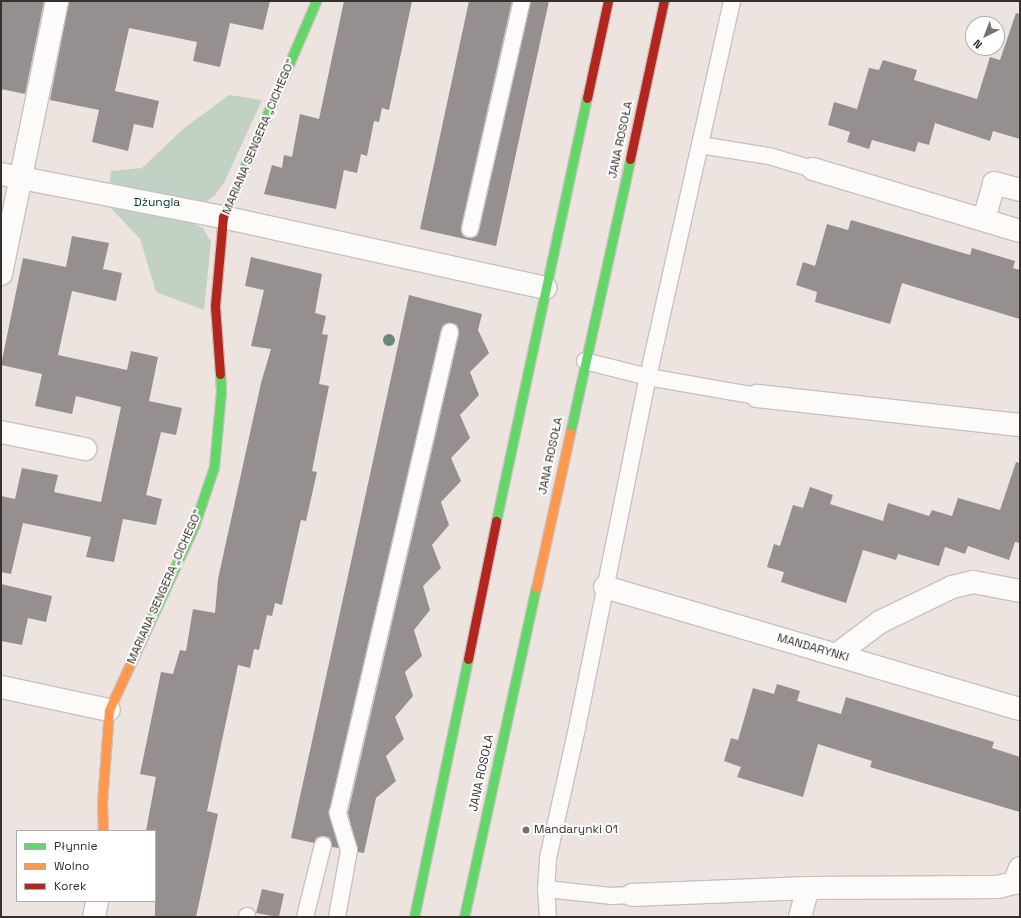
<!DOCTYPE html>
<meta charset="utf-8">
<style>
body{margin:0}
#map{position:relative;width:1021px;height:918px;overflow:hidden;background:#ede4e0;font-family:"Space Grotesk",sans-serif}
div>[style]{position:absolute}
.green>*{inset:0;background:#c1d1c4}
.building>*{inset:0;background:#968f8f}
.roads{filter:drop-shadow(1px 0 #c8c1be) drop-shadow(-1px 0 #c8c1be) drop-shadow(0 1px #c8c1be) drop-shadow(0 -1px #c8c1be)}
.lane>*{height:16px;margin:-8px;padding:0 8px;transform-origin:8px;border-radius:8px;background:#fcfbfa}
.street>*{height:22px;margin:-11px;padding:0 11px;transform-origin:11px;border-radius:11px;background:#fcfbfa}
.fast>*{height:9px;margin:-4.5px;padding:0 4.5px;transform-origin:4.5px;border-radius:4.5px;background:#63d668}
.slow>*{height:9px;margin:-4.5px;padding:0 4.5px;transform-origin:4.5px;border-radius:4.5px;background:#ff974d}
.jam>*{height:9px;margin:-4.5px;padding:0 4.5px;transform-origin:4.5px;border-radius:4.5px;background:#b3261e}
.trees>*{width:12px;height:12px;margin:-6px;border-radius:50%;background:#6b8779}
.dots>*{width:11px;height:11px;translate:-50% -50%;box-sizing:border-box;border:2px solid #fff;border-radius:50%}
span{translate:-50% -50%;white-space:nowrap;text-align:center;line-height:1.15;-webkit-text-stroke:4px #fff;paint-order:stroke}
.street-label{font-size:12px;color:#37312e}
.park-label{font-size:12px;color:#013b24}
.poi-label{font-size:12px;color:#37312e}
.left{translate:0 -50%;text-align:left}
.frame{position:absolute;inset:0;border:2px solid #37312e;pointer-events:none}
.legend{position:absolute;left:16px;top:830px;width:140px;height:72px;box-sizing:border-box;background:#fff;border:1px solid #afadab;margin:0;padding:5px 7px;list-style:none;font-size:12px;color:#37312e}
.legend li{display:flex;align-items:center;gap:8px;height:20px}
.legend b{width:20px;border:1px solid #afadab}
.north{position:absolute;left:965px;top:16px;width:40px;height:40px;box-sizing:border-box;background:#fff;border:1px solid #afadab;border-radius:50%;rotate:222deg;font-size:11px;font-weight:700;line-height:16px;text-align:center;color:#37312e}
.north::after{content:'';display:block;margin:auto;width:14px;height:18px;background:#77706c;clip-path:polygon(50% 0,100% 100%,50% 72%,0 100%)}
</style>
<div id="map">
<div class="green">
<div style="clip-path:polygon(229px 95px,262px 100px,224px 183px,215px 195px,206px 202px,195px 203px,192px 223px,203px 228px,211px 242px,204px 310px,156px 292px,140px 239px,107px 204px,111px 171px,142px 168px,183px 129px)"></div>
</div>
<div class="building">
<div style="clip-path:polygon(1px 1px,44px 1px,25px 94px,1px 89px)"></div>
<div style="clip-path:polygon(69px 1px,270px 1px,263px 30px,230px 23px,220px 67px,193px 61px,197px 42px,129px 28px,115px 91px,159px 101px,153px 128px,134px 124px,128px 151px,92px 142px,99px 110px,50px 100px)"></div>
<div style="clip-path:polygon(344px 1px,412px 1px,389px 110px,382px 108px,379px 122px,374px 121px,367px 156px,361px 154px,357px 173px,344px 170px,336px 209px,264px 194px,272px 165px,282px 168px,284px 155px,292px 157px,300px 114px,319px 119px)"></div>
<div style="clip-path:polygon(469px 1px,512px 1px,461px 227px,463px 236px,468px 238px,477px 236px,479px 231px,531px 1px,549px 1px,496px 246px,420px 229px)"></div>
<div style="clip-path:polygon(1016px 13px,1020px 14px,1020px 139px,993px 131px,990px 141px,935px 123px,929px 145px,918px 142px,915px 152px,872px 140px,869px 149px,847px 142px,850px 132px,828px 125px,834px 102px,857px 109px,869px 68px,879px 70px,883px 60px,917px 70px,914px 80px,977px 99px,990px 57px,1000px 60px)"></div>
<div style="clip-path:polygon(851px 220px,970px 255px,972px 248px,1015px 261px,1013px 268px,1020px 270px,1020px 319px,902px 283px,890px 324px,815px 302px,817px 292px,796px 285px,803px 262px,815px 266px,827px 224px,848px 230px)"></div>
<div style="clip-path:polygon(72px 236px,109px 243px,103px 269px,122px 273px,116px 301px,72px 291px,58px 355px,127px 370px,131px 351px,158px 357px,149px 401px,182px 408px,176px 435px,161px 432px,146px 495px,162px 499px,156px 525px,123px 519px,114px 562px,86px 557px,91px 537px,23px 523px,11px 574px,1px 572px,1px 496px,15px 499px,22px 468px,58px 475px,54px 492px,101px 502px,121px 407px,76px 396px,72px 414px,35px 406px,42px 374px,1px 365px,23px 258px,66px 267px)"></div>
<div style="clip-path:polygon(251px 257px,322px 274px,315px 313px,326px 316px,322px 334px,328px 335px,319px 384px,329px 386px,312px 471px,317px 472px,306px 521px,301px 520px,282px 605px,275px 603px,272px 616px,267px 615px,259px 650px,254px 649px,250px 668px,238px 665px,207px 811px,218px 814px,196px 917px,155px 917px,155px 831px,146px 831px,156px 777px,140px 774px,161px 672px,173px 674px,180px 650px,186px 651px,193px 609px,215px 613px,218px 579px,261px 383px,271px 349px,251px 346px,264px 290px,245px 286px)"></div>
<div style="clip-path:polygon(409px 295px,482px 314px,478px 330px,489px 353px,470px 372px,479px 395px,460px 415px,470px 438px,451px 458px,461px 481px,441px 502px,449px 525px,432px 545px,441px 568px,423px 586px,430px 610px,414px 630px,422px 656px,405px 672px,413px 696px,395px 717px,404px 739px,386px 756px,396px 781px,376px 798px,364px 853px,358px 852px,348px 813px,459px 334px,457px 325px,452px 323px,443px 325px,441px 330px,329px 811px,339px 848px,332px 847px,330px 838px,325px 836px,316px 838px,314px 843px,291px 838px)"></div>
<div style="clip-path:polygon(1016px 462px,1020px 463px,1020px 543px,1015px 542px,1009px 560px,968px 546px,965px 554px,945px 547px,939px 566px,898px 554px,896px 560px,863px 550px,846px 603px,781px 582px,784px 572px,767px 567px,774px 544px,780px 546px,793px 505px,803px 508px,810px 487px,833px 495px,830px 504px,883px 521px,888px 503px,929px 516px,932px 510px,952px 516px,958px 498px,1000px 510px)"></div>
<div style="clip-path:polygon(1px 584px,52px 596px,46px 622px,28px 618px,22px 645px,1px 641px)"></div>
<div style="clip-path:polygon(777px 684px,800px 691px,797px 701px,841px 714px,846px 697px,994px 742px,992px 748px,1020px 757px,1020px 812px,870px 767px,872px 761px,818px 744px,803px 797px,737px 777px,741px 767px,724px 761px,731px 738px,738px 740px,753px 688px,774px 694px)"></div>
<div style="clip-path:polygon(262px 889px,284px 894px,279px 917px,256px 913px)"></div>
</div>
<div class="roads">
<div class="lane">
<div style="left:700px;top:145px;width:70px;rotate:9.1deg"></div>
<div style="left:769px;top:156px;width:46px;rotate:16.5deg"></div>
<div style="left:470px;top:229px;width:234px;rotate:-77.2deg"></div>
<div style="left:585px;top:361px;width:65px;rotate:14.3deg"></div>
<div style="left:648px;top:377px;width:111px;rotate:9.9deg"></div>
<div style="left:546px;top:889px;width:65px;rotate:6.1deg"></div>
<div style="left:611px;top:896px;width:21px;rotate:-3deg"></div>
<div style="left:247px;top:917px;width:1px;rotate:-90deg"></div>
<div style="left:305px;top:917px;width:74px;rotate:-76deg"></div>
<div style="left:337px;top:917px;width:68px;rotate:-79.8deg"></div>
<div style="left:349px;top:850px;width:39px;rotate:-107deg"></div>
<div style="left:338px;top:813px;width:494px;rotate:-76.9deg"></div>
<div style="left:548px;top:917px;width:28px;rotate:-94deg"></div>
<div style="left:546px;top:889px;width:31px;rotate:-86deg"></div>
<div style="left:548px;top:858px;width:133px;rotate:-77.4deg"></div>
<div style="left:577px;top:728px;width:358px;rotate:-78.6deg"></div>
<div style="left:648px;top:377px;width:385px;rotate:-77.4deg"></div>
</div>
<div class="street">
<div style="left:813px;top:169px;width:216px;rotate:16.7deg"></div>
<div style="left:1px;top:174px;width:226px;rotate:11deg"></div>
<div style="left:223px;top:217px;width:330px;rotate:12.4deg"></div>
<div style="left:984px;top:219px;width:37px;rotate:-74deg"></div>
<div style="left:994px;top:183px;width:27px;rotate:15deg"></div>
<div style="left:1px;top:274px;width:279px;rotate:-78.4deg"></div>
<div style="left:757px;top:396px;width:265px;rotate:6.3deg"></div>
<div style="left:1px;top:432px;width:86px;rotate:11.4deg"></div>
<div style="left:605px;top:587px;width:433px;rotate:16.4deg"></div>
<div style="left:836px;top:655px;width:55px;rotate:-36.9deg"></div>
<div style="left:880px;top:622px;width:80px;rotate:-25.9deg"></div>
<div style="left:952px;top:587px;width:22px;rotate:-13deg"></div>
<div style="left:973px;top:582px;width:48px;rotate:10.8deg"></div>
<div style="left:1px;top:687px;width:110px;rotate:12deg"></div>
<div style="left:632px;top:895px;width:176px;rotate:-2.3deg"></div>
<div style="left:808px;top:888px;width:190px;rotate:-0.3deg"></div>
<div style="left:998px;top:887px;width:16px;rotate:-14deg"></div>
<div style="left:1014px;top:883px;width:16px;rotate:-68deg"></div>
<div style="left:94px;top:917px;width:16px;rotate:-79deg"></div>
<div style="left:800px;top:917px;width:30px;rotate:-75deg"></div>
</div>
<div class="fast">
<div style="left:242px;top:173px;width:187px;rotate:-66.7deg"></div>
<div style="left:570px;top:433px;width:280px;rotate:-77.6deg"></div>
<div style="left:496px;top:521px;width:433px;rotate:-77.9deg"></div>
<div style="left:140px;top:643px;width:129px;rotate:-65.2deg"></div>
<div style="left:194px;top:526px;width:62px;rotate:-71.3deg"></div>
<div style="left:214px;top:467px;width:76px;rotate:-84.7deg"></div>
<div style="left:221px;top:391px;width:17px;rotate:-93deg"></div>
<div style="left:414px;top:917px;width:264px;rotate:-78.2deg"></div>
<div style="left:464px;top:917px;width:337px;rotate:-77.7deg"></div>
</div>
<div class="slow">
<div style="left:536px;top:588px;width:159px;rotate:-77.6deg"></div>
<div style="left:103px;top:831px;width:28px;rotate:-92deg"></div>
<div style="left:102px;top:803px;width:93px;rotate:-85.7deg"></div>
<div style="left:109px;top:710px;width:74px;rotate:-65.2deg"></div>
</div>
<div class="jam">
<div style="left:587px;top:98px;width:99px;rotate:-77.8deg"></div>
<div style="left:630px;top:159px;width:162px;rotate:-77.9deg"></div>
<div style="left:220px;top:374px;width:68px;rotate:-94.2deg"></div>
<div style="left:215px;top:306px;width:89px;rotate:-84.9deg"></div>
<div style="left:223px;top:217px;width:48px;rotate:-66.6deg"></div>
<div style="left:468px;top:659px;width:141px;rotate:-78.5deg"></div>
</div>
</div>
<div class="trees">
<div style="left:389px;top:340px"></div>
</div>
<div class="dots">
<div style="left:526px;top:830px;background:#77706c"></div>
</div>
<div class="street-label">
<span style="left:259px;top:137px;rotate:-67deg">MARIANA SENGERA „CICHEGO”</span>
<span style="left:621px;top:140px;rotate:-78deg">JANA ROSOŁA</span>
<span style="left:551px;top:456px;rotate:-78deg">JANA ROSOŁA</span>
<span style="left:165px;top:587px;rotate:-66deg">MARIANA SENGERA „CICHEGO”</span>
<span style="left:813px;top:648px;rotate:16deg">MANDARYNKI</span>
<span style="left:482px;top:773px;rotate:-78deg">JANA ROSOŁA</span>
</div>
<div class="park-label">
<span style="left:157px;top:203px">Dżungla</span>
</div>
<div class="poi-label">
<span class="left" style="left:534px;top:830px">Mandarynki 01</span>
</div>
<div class="frame"></div>
<ul class="legend">
<li><b style="height:5px;background:#63d668"></b>Płynnie</li>
<li><b style="height:5px;background:#ff974d"></b>Wolno</li>
<li><b style="height:5px;background:#b3261e"></b>Korek</li>
</ul>
<div class="north">N</div>
</div>
